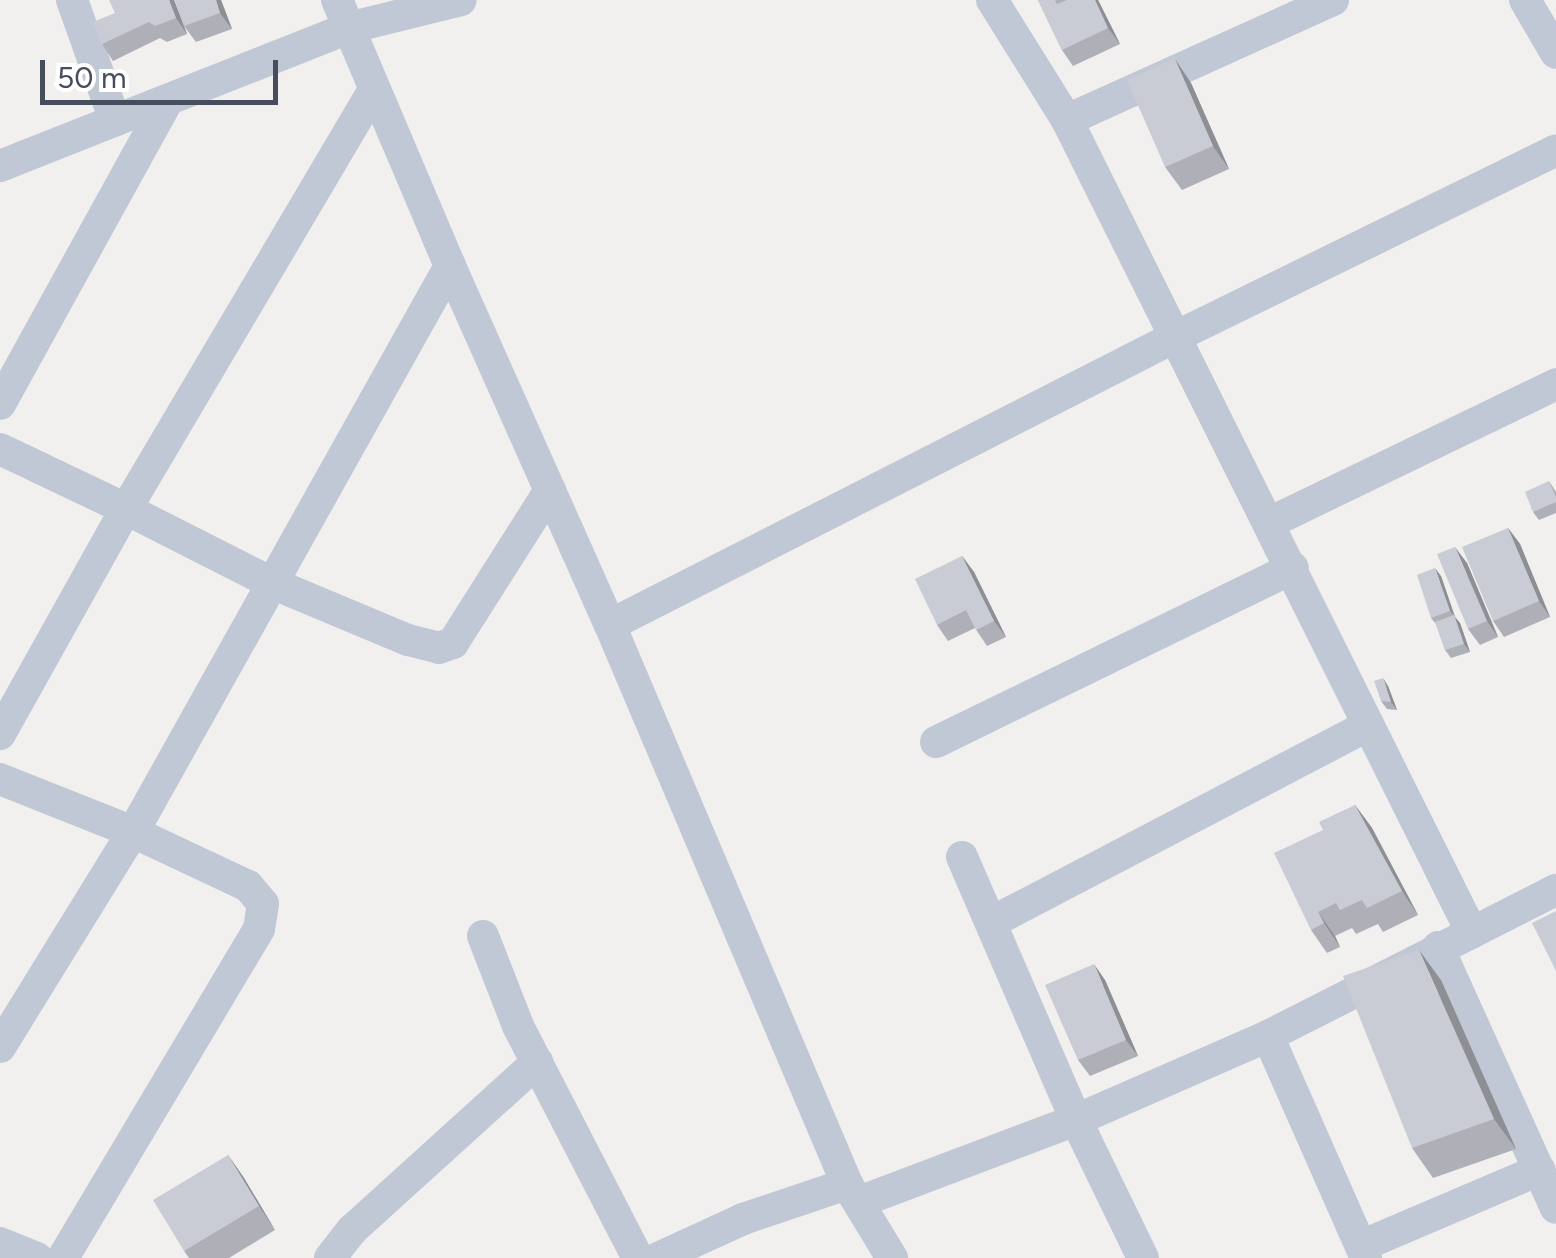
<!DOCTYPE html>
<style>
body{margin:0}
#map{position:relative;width:1556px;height:1258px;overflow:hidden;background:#f2efef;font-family:Figtree,sans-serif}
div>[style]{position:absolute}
.minor>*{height:32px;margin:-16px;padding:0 16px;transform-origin:16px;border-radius:16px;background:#c1c8d5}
.wall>*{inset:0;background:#aeafb7}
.shaded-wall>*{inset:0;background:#8d8f95}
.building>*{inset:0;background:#caccd5}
span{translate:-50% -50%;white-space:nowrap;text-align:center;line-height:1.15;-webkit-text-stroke:8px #fff;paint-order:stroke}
.scale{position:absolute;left:40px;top:60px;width:238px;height:45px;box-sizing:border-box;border:5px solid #464d5d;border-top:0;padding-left:12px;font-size:30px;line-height:35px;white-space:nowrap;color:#464d5d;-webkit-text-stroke:8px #fff;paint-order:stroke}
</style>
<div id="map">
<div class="minor">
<div style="left:72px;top:0;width:128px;rotate:70.4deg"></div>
<div style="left:992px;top:0;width:142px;rotate:58deg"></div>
<div style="left:1333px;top:0;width:292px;rotate:155.7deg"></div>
<div style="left:1067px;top:120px;width:908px;rotate:63.52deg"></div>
<div style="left:1525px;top:0;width:61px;rotate:59.7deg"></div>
<div style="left:0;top:166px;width:374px;rotate:-21.6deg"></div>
<div style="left:348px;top:28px;width:116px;rotate:-13.9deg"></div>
<div style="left:450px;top:266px;width:393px;rotate:66deg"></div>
<div style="left:610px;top:625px;width:607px;rotate:67.02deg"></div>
<div style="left:847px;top:1184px;width:87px;rotate:58.7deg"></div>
<div style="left:0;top:404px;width:347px;rotate:-61.1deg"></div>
<div style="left:0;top:449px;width:140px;rotate:25.5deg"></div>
<div style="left:126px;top:509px;width:488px;rotate:-59.4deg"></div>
<div style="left:1271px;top:522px;width:317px;rotate:-25.8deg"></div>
<div style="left:610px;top:625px;width:634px;rotate:-27.01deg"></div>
<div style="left:1175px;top:337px;width:424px;rotate:-26.1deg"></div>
<div style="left:0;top:734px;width:258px;rotate:-60.8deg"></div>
<div style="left:126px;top:509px;width:166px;rotate:26.9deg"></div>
<div style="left:274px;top:584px;width:145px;rotate:22.7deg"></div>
<div style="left:408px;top:640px;width:32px;rotate:14deg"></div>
<div style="left:439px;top:648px;width:15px;rotate:-20deg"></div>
<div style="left:453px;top:643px;width:181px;rotate:-57.6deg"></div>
<div style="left:936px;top:742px;width:397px;rotate:-26deg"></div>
<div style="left:0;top:779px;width:143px;rotate:21.7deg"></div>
<div style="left:133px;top:832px;width:127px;rotate:25.2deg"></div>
<div style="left:248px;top:886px;width:23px;rotate:50deg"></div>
<div style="left:263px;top:904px;width:25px;rotate:99deg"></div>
<div style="left:259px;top:929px;width:383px;rotate:120.8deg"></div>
<div style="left:962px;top:857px;width:287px;rotate:66.6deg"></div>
<div style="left:1076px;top:1120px;width:153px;rotate:64.1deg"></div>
<div style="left:992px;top:922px;width:425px;rotate:-27.6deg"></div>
<div style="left:483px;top:936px;width:97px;rotate:68.7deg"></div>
<div style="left:518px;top:1026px;width:261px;rotate:62.7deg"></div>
<div style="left:1438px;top:947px;width:286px;rotate:65.7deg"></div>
<div style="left:1268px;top:1036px;width:243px;rotate:66.2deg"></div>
<div style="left:0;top:1047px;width:253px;rotate:-58.3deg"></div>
<div style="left:133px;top:832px;width:649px;rotate:-60.75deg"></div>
<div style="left:450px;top:266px;width:289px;rotate:-113deg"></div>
<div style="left:859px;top:1202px;width:232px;rotate:-20.7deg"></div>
<div style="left:1076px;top:1120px;width:210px;rotate:-23.6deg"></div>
<div style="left:1268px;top:1036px;width:323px;rotate:-26.9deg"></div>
<div style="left:0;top:1243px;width:40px;rotate:22deg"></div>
<div style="left:1361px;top:1246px;width:194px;rotate:-23.1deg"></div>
<div style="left:330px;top:1258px;width:36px;rotate:-52deg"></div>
<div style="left:352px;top:1230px;width:250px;rotate:-42.2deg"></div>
<div style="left:658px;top:1258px;width:94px;rotate:-24.6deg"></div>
<div style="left:743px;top:1219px;width:110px;rotate:-18.6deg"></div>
</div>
<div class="wall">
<div style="clip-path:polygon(174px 0,187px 34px,167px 42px,160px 38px,113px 61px,102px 44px)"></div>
<div style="clip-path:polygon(175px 0,221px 0,232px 29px,196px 42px,184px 26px)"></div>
<div style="clip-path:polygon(1038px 0,1098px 0,1120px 44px,1073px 66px,1062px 50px)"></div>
<div style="clip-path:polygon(1175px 59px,1191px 83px,1229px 169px,1182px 190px,1165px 167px)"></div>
<div style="clip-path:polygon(1549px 481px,1556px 492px,1556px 513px,1539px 520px,1533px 512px)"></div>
<div style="clip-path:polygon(1508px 528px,1520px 544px,1550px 617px,1504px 637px,1493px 621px)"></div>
<div style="clip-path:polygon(962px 556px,974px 572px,1006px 637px,987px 646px,975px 628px,948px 641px,937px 625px)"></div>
<div style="clip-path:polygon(1467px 563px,1498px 637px,1480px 645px,1468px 629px)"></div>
<div style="clip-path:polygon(1441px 576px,1455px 617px,1460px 623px,1470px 652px,1451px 658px,1445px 650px,1436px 624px,1431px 618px)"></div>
<div style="clip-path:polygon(1388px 686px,1397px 710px,1387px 709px,1381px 701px)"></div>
<div style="clip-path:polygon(1355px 805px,1372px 828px,1418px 915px,1383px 932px,1378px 924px,1356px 934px,1352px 928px,1335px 936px,1340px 947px,1327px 953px,1311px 930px,1323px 830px)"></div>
<div style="clip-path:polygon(1105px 980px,1138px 1056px,1090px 1076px,1078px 1060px)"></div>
<div style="clip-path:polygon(1441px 980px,1516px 1149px,1433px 1178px,1412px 1148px)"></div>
<div style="clip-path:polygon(228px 1155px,244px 1178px,275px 1230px,229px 1258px,189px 1258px,184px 1251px)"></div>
</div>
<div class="shaded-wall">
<div style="clip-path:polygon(169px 0,174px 0,187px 34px,176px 18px)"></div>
<div style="clip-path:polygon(216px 0,221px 0,232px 29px,220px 13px)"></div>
<div style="clip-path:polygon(1095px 0,1098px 0,1120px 44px,1108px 28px)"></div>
<div style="clip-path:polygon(1175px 59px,1191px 83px,1229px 169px,1213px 146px)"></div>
<div style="clip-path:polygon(1508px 528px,1520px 544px,1550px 617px,1539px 601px)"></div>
<div style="clip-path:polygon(1455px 547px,1467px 563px,1498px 637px,1487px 621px)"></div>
<div style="clip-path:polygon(962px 556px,974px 572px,1006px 637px,994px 621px)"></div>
<div style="clip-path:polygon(1435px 568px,1441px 576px,1455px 617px,1460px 623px,1470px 652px,1464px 644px,1455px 617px,1450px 611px)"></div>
<div style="clip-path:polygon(1383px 678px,1388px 686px,1397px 710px,1391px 702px)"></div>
<div style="clip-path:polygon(1355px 805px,1372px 828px,1418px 915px,1402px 891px)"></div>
<div style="clip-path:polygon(1318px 912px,1335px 936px,1340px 947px,1324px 923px)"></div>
<div style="clip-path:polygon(1419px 950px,1441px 980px,1516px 1149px,1494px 1119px)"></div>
<div style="clip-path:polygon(1094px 964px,1105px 980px,1138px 1056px,1126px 1040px)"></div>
<div style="clip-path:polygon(228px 1155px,244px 1178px,275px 1230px,259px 1206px)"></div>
</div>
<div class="building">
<div style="clip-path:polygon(109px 0,169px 0,176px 18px,155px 26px,149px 22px,102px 44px,93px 22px,115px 13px)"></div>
<div style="clip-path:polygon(175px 0,216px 0,220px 13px,184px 26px)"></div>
<div style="clip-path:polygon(1038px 0,1055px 0,1057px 4px,1067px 0,1095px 0,1108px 28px,1062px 50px)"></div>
<div style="clip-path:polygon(1175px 59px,1213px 146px,1165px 167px,1127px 80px)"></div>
<div style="clip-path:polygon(1549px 481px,1556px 497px,1556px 502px,1533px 512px,1525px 492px)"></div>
<div style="clip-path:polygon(1508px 528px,1539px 601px,1493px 621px,1462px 547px)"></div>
<div style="clip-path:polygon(1455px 547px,1487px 621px,1468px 629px,1437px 554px)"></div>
<div style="clip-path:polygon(962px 556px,994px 621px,976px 630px,966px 610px,937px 625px,915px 579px)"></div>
<div style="clip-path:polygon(1435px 568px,1450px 611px,1431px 618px,1417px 575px)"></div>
<div style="clip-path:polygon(1454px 615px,1464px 644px,1445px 650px,1435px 622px)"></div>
<div style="clip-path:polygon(1383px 678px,1391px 702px,1381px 701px,1374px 681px)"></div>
<div style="clip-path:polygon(1355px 805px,1402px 891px,1367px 908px,1362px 900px,1340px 910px,1336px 903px,1318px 912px,1324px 923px,1311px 930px,1274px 853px,1323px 830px,1319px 822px)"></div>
<div style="clip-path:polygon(1556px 911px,1556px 971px,1532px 923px)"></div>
<div style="clip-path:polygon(1419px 950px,1494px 1119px,1412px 1148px,1343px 976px)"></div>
<div style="clip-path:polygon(1094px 964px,1126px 1040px,1078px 1060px,1045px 985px)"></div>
<div style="clip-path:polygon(228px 1155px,259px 1206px,184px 1251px,153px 1200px)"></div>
</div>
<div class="scale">50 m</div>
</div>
